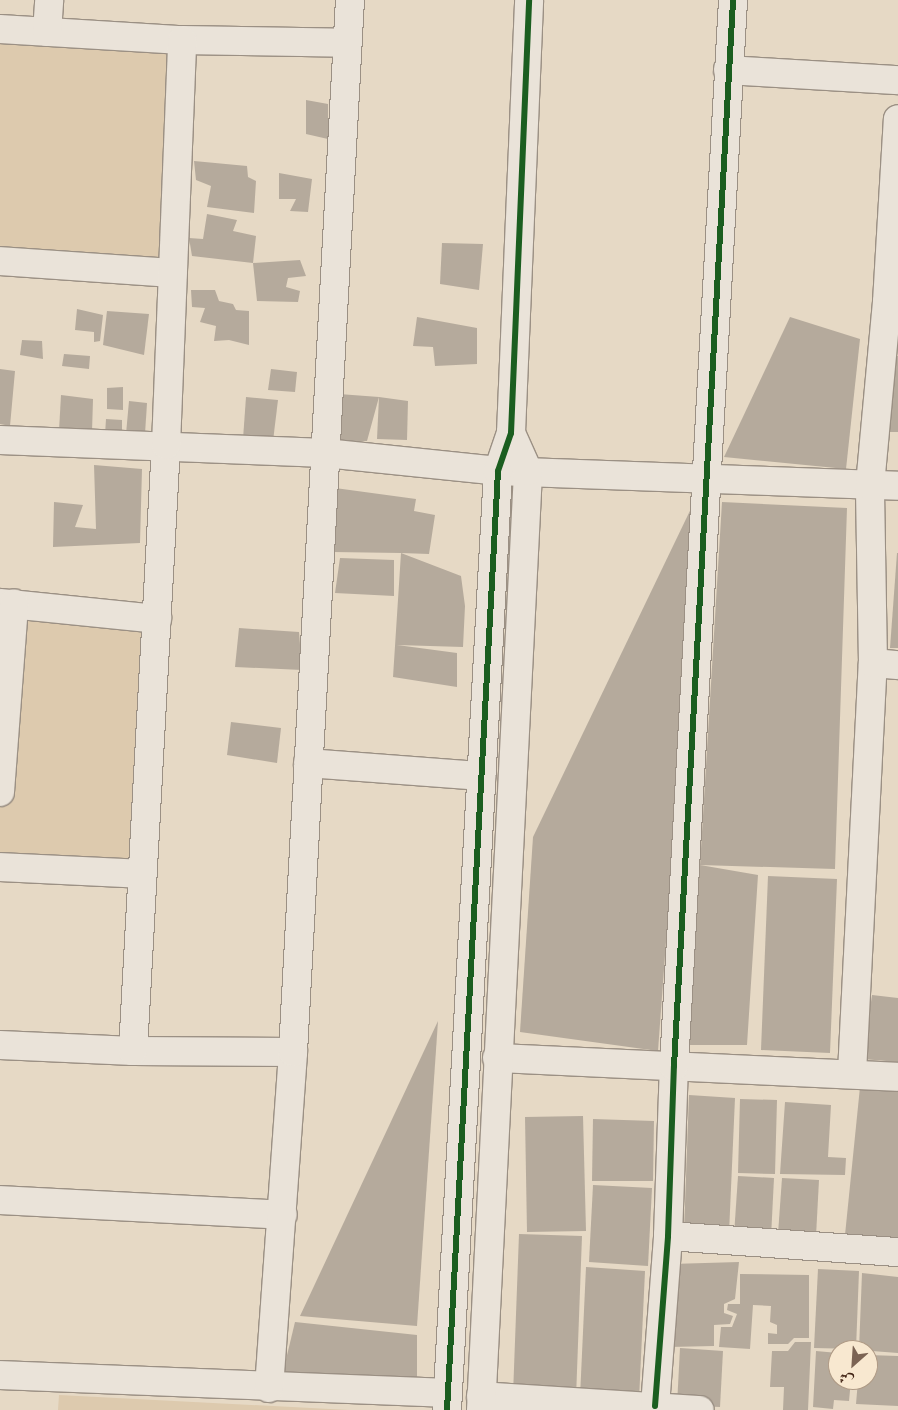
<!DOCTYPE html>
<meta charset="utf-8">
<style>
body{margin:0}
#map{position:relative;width:898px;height:1410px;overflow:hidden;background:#e6d9c5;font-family:"Sorts Mill Goudy",Amiri,serif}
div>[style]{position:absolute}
.green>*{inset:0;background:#ddcaae}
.building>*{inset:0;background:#b5aa9c}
.roads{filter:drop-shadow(1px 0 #9b9084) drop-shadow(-1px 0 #9b9084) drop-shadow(0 1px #9b9084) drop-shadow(0 -1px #9b9084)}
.minor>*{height:28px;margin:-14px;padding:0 14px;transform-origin:14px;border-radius:14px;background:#eae3d9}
.tertiary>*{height:28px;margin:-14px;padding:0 14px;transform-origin:14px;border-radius:14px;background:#eae3d9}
.cycleway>*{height:6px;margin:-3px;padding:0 3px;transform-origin:3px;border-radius:3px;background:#1b5e20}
span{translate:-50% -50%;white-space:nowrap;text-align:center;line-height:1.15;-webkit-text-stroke:4px #f8e8d0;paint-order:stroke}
.north{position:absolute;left:828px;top:1340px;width:50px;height:50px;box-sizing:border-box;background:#f8e8d0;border:1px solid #af9a85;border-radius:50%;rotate:206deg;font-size:14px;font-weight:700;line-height:20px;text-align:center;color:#422415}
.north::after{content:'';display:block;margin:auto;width:18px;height:22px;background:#7b6353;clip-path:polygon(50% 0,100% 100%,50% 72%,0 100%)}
</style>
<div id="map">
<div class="green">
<div style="clip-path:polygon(0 28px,182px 40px,173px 273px,0 261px)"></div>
<div style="clip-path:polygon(14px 604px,156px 619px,141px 873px,0 866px,0 796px)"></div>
<div style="clip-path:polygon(59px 1395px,349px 1410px,58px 1410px)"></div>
</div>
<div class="building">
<div style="clip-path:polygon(306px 100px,328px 104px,328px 139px,306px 134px)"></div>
<div style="clip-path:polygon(194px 161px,247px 166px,248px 177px,256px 181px,254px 213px,207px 207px,211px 186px,196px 180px)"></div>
<div style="clip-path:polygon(279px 173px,312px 179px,308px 212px,290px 211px,296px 199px,279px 199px)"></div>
<div style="clip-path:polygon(207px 214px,237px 220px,233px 231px,256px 236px,253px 263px,300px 260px,306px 276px,288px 278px,286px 287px,300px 291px,298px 302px,257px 301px,253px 263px,192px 256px,189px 238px,203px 239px)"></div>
<div style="clip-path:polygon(442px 243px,483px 244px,479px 290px,440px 284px)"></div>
<div style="clip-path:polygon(191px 290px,215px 290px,219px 301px,233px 304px,236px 310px,249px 311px,249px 345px,229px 340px,214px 341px,216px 326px,200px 322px,205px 308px,192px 307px)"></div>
<div style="clip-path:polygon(77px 309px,103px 315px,100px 341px,94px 342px,94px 332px,75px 330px)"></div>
<div style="clip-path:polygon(107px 311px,149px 314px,144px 355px,103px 345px)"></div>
<div style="clip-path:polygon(417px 317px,477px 328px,477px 364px,435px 366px,433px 347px,413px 346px)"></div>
<div style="clip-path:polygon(790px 317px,860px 339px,846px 469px,724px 457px)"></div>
<div style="clip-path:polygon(22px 340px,42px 341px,43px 359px,20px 355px)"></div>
<div style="clip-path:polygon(64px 354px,90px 356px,89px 369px,62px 366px)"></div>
<div style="clip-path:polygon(887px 356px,898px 356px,898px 432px,885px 432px)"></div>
<div style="clip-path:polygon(0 369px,15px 371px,10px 426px,0 424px)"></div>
<div style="clip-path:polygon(271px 369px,297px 372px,295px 392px,268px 390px)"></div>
<div style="clip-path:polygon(123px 387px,123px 410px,107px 409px,107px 388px)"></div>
<div style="clip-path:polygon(339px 394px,379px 397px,367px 441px,340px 441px)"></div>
<div style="clip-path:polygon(61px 395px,93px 399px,92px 431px,59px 431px)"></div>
<div style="clip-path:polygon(246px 397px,278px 400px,273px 441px,243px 439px)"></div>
<div style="clip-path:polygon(379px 397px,408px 401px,407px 440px,377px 439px)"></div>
<div style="clip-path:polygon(129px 401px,147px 403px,145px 434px,126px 434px)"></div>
<div style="clip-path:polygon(106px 419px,122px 420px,122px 436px,105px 435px)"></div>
<div style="clip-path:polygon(94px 465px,142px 469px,140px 543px,53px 547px,54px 502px,83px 505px,75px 527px,96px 529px)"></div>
<div style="clip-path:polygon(335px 488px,416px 499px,414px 511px,435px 515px,429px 554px,401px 553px,461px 576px,465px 606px,463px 647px,397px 645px,457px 653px,457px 687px,393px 677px,401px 553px,333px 552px)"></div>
<div style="clip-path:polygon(699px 492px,658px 1051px,520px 1032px,533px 837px)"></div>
<div style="clip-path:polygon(722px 502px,847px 508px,835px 869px,700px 865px,758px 875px,747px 1045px,684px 1045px,700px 865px)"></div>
<div style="clip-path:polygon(897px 553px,898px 553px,898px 648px,890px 648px)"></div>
<div style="clip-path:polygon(340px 558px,394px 560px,394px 596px,335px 593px)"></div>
<div style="clip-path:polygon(239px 628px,299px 632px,302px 670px,235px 667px)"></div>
<div style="clip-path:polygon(231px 722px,281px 728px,277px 763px,227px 755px)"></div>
<div style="clip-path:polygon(768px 876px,837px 879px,830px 1053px,761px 1050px)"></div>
<div style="clip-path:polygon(872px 995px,898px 998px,898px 1062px,863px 1059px)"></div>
<div style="clip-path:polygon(438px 1021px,417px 1326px,300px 1316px)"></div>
<div style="clip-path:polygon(860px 1087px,898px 1090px,898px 1242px,845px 1235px)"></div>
<div style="clip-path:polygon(689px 1095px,735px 1098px,729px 1233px,684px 1231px)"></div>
<div style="clip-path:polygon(740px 1099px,777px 1100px,775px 1174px,738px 1173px)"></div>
<div style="clip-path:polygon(785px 1102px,831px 1105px,828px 1157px,846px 1158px,845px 1175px,780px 1174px)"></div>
<div style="clip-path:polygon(583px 1116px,586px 1231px,527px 1232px,525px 1117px)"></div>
<div style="clip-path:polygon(593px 1119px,654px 1121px,653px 1181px,592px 1181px)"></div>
<div style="clip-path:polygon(738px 1176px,774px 1178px,771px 1237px,734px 1235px)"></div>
<div style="clip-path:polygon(782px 1178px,819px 1180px,816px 1236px,778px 1234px)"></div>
<div style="clip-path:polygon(593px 1185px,652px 1188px,648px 1266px,589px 1262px)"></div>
<div style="clip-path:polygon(519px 1234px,582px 1236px,576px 1398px,513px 1395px)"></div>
<div style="clip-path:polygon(739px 1262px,735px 1299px,724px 1304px,724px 1313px,733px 1316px,730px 1324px,714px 1325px,714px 1346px,669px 1347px,671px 1264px)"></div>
<div style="clip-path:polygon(586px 1267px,645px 1271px,639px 1400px,580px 1397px)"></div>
<div style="clip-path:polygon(818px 1269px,859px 1271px,856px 1349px,814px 1348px)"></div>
<div style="clip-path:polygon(862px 1273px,898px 1277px,898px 1353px,859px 1350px)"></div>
<div style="clip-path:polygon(740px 1274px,809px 1275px,809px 1338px,794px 1338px,788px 1344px,768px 1344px,768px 1333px,777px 1334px,777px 1325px,770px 1322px,771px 1306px,753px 1305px,750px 1349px,719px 1347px,721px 1327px,732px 1327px,737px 1314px,727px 1310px,728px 1304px,740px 1304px)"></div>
<div style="clip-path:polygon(295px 1322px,417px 1335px,417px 1378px,283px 1372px)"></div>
<div style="clip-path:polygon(795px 1342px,811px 1342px,808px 1410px,783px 1410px,784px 1387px,770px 1387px,772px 1351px,788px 1351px)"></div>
<div style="clip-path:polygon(680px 1348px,723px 1351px,720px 1407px,677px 1405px)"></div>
<div style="clip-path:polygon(816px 1351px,838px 1353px,838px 1380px,851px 1380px,849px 1401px,834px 1400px,833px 1409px,813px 1407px)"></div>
<div style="clip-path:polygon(868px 1355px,898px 1356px,898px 1406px,856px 1404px,858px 1380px,868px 1380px)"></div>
</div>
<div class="roads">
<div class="minor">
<div style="left:0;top:29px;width:182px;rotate:3.5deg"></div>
<div style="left:182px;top:40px;width:164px;rotate:1deg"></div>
<div style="left:47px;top:32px;width:32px;rotate:-86deg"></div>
<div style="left:728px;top:70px;width:170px;rotate:3.4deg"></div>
<div style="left:0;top:261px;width:173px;rotate:4deg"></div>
<div style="left:0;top:440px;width:325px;rotate:2.3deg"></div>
<div style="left:325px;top:453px;width:174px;rotate:5.9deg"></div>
<div style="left:498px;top:471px;width:400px;rotate:2.1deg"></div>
<div style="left:0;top:603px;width:158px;rotate:5.8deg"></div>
<div style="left:873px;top:663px;width:25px;rotate:5deg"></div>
<div style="left:308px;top:763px;width:174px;rotate:4.3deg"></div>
<div style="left:0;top:792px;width:189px;rotate:-85.7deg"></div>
<div style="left:0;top:867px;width:141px;rotate:2.8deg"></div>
<div style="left:0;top:1045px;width:133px;rotate:2.6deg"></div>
<div style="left:133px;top:1051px;width:160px;rotate:0.4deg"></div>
<div style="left:133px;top:1051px;width:607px;rotate:-86.88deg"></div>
<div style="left:166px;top:445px;width:405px;rotate:-87.7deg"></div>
<div style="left:497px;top:1058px;width:401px;rotate:2.7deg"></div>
<div style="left:852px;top:1073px;width:411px;rotate:-87.1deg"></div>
<div style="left:873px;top:663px;width:178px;rotate:-91deg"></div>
<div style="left:870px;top:485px;width:184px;rotate:-84.7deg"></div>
<div style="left:887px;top:302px;width:183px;rotate:-86.6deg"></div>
<div style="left:0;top:1200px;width:283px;rotate:3deg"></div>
<div style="left:668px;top:1236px;width:231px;rotate:4deg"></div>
<div style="left:0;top:1375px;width:448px;rotate:2.3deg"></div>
<div style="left:269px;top:1388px;width:337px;rotate:-85.9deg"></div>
<div style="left:293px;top:1052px;width:1054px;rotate:-86.9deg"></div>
<div style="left:481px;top:1396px;width:219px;rotate:3.7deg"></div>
<div style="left:655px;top:1406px;width:170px;rotate:-85.6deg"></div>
<div style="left:668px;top:1236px;width:170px;rotate:-88deg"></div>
<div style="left:674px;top:1066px;width:1068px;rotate:-86.83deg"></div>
</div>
<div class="tertiary">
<div style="left:447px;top:1410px;width:940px;rotate:-86.89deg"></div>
<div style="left:498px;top:471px;width:40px;rotate:-71.1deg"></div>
<div style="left:511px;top:433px;width:433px;rotate:-87.6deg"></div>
<div style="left:481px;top:1410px;width:940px;rotate:-87.13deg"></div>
<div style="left:528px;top:471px;width:42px;rotate:-114.1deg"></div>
</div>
</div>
<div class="cycleway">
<div style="left:655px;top:1406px;width:170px;rotate:-85.6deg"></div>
<div style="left:668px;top:1236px;width:170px;rotate:-88deg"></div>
<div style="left:674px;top:1066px;width:1068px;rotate:-86.83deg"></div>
<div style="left:447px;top:1410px;width:940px;rotate:-86.89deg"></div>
<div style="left:498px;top:471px;width:40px;rotate:-71.1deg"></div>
<div style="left:511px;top:433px;width:433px;rotate:-87.6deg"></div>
</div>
<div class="north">ش</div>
</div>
